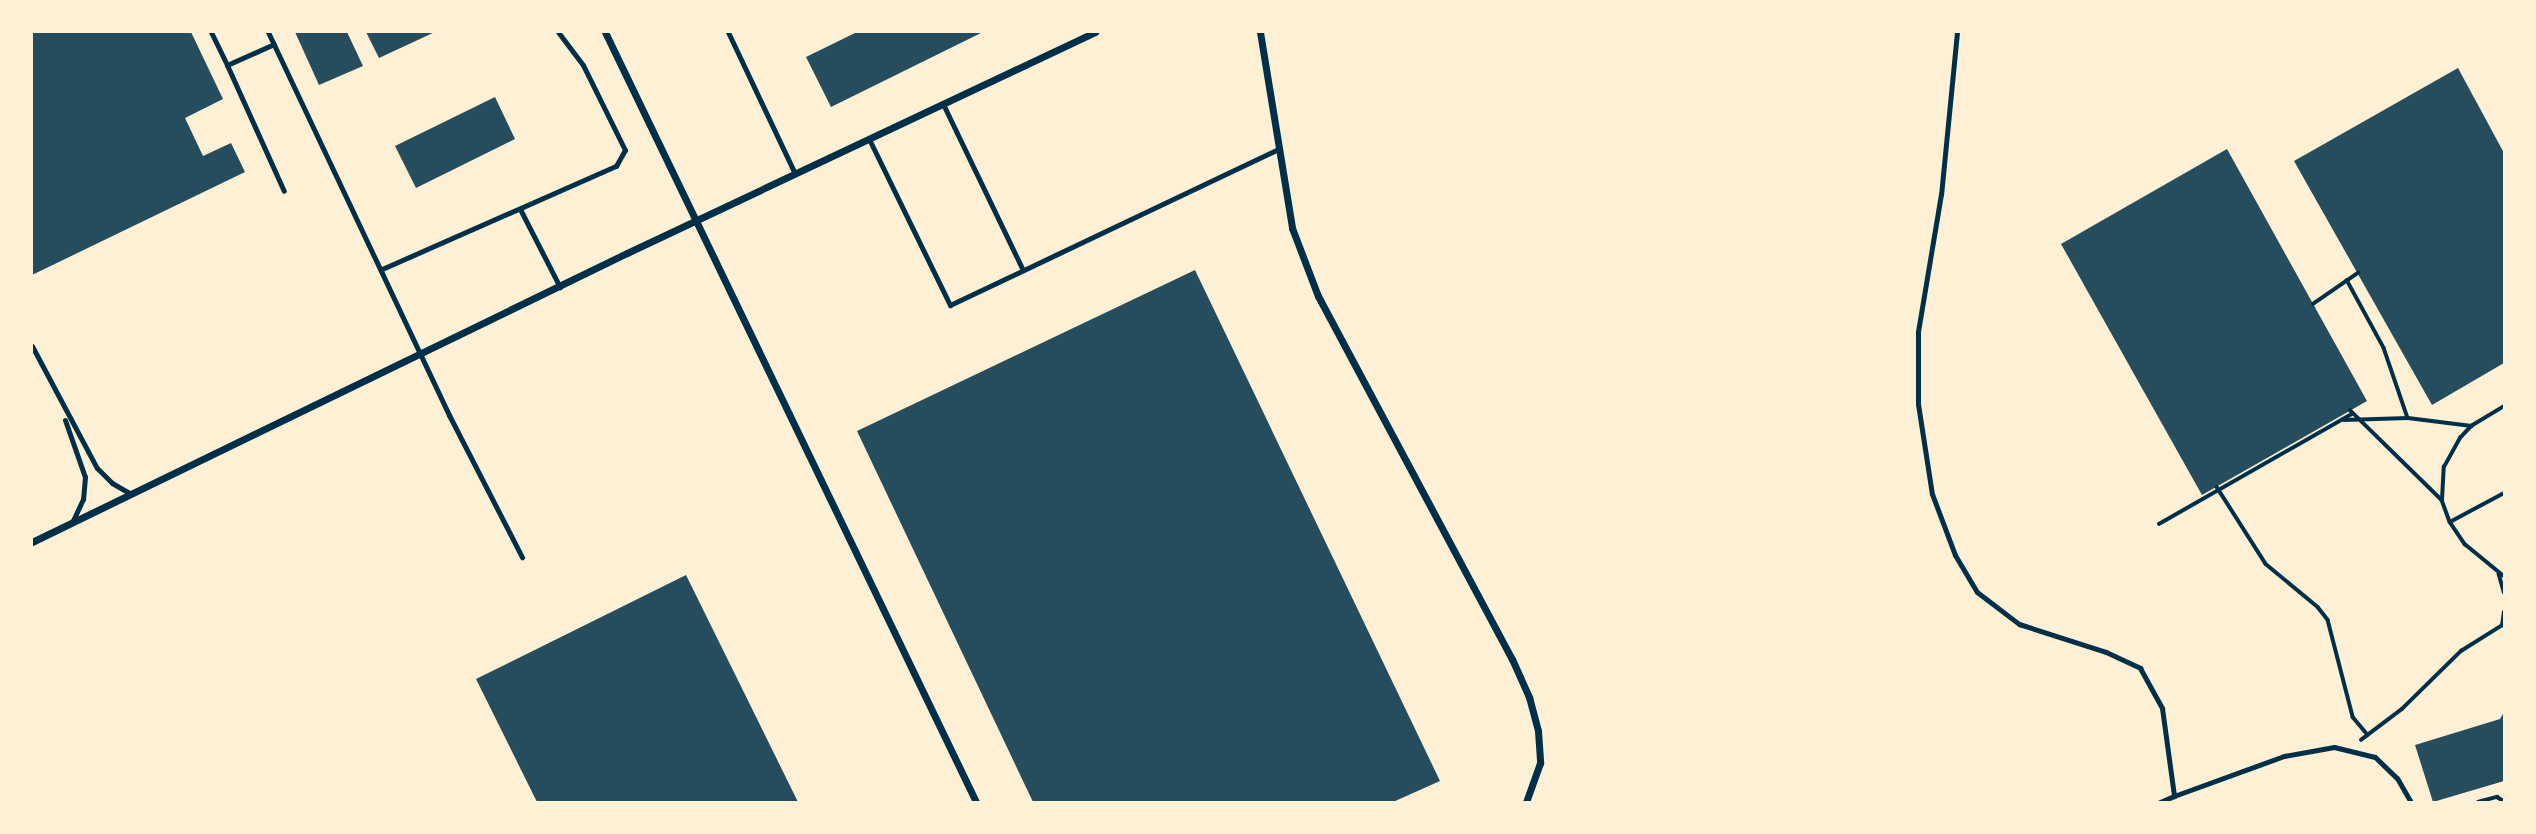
<!DOCTYPE html>
<style>
body{margin:0}
#map{position:relative;width:2536px;height:834px;overflow:hidden;background:#fdf0d5;font-family:Manrope,sans-serif}
div>[style]{position:absolute}
.building>*{inset:0;background:#264d5e}
.path>*{height:3.5px;margin:-1.75px;padding:0 1.75px;transform-origin:1.75px;border-radius:1.75px;background:#003049}
.service>*{height:5px;margin:-2.5px;padding:0 2.5px;transform-origin:2.5px;border-radius:2.5px;background:#003049}
.minor>*{height:7px;margin:-3.5px;padding:0 3.5px;transform-origin:3.5px;border-radius:3.5px;background:#003049}
span{translate:-50% -50%;white-space:nowrap;text-align:center;line-height:1.15;-webkit-text-stroke:7px #fdf0d5;paint-order:stroke}
.frame{position:absolute;inset:0;border:33px solid #fdf0d5;pointer-events:none}
</style>
<div id="map">
<div class="building">
<div style="clip-path:polygon(32px 32px,191px 32px,223px 99px,185px 118px,203px 156px,231px 143px,245px 172px,32px 275px)"></div>
<div style="clip-path:polygon(295px 32px,347px 32px,363px 66px,319px 85px)"></div>
<div style="clip-path:polygon(366px 32px,435px 32px,379px 58px)"></div>
<div style="clip-path:polygon(857px 32px,983px 32px,831px 107px,806px 57px)"></div>
<div style="clip-path:polygon(2458px 68px,2504px 153px,2504px 363px,2432px 405px,2294px 161px)"></div>
<div style="clip-path:polygon(495px 97px,515px 139px,416px 188px,395px 146px)"></div>
<div style="clip-path:polygon(2227px 149px,2367px 401px,2202px 495px,2061px 244px)"></div>
<div style="clip-path:polygon(1195px 270px,1440px 781px,1393px 802px,1033px 802px,857px 431px)"></div>
<div style="clip-path:polygon(686px 575px,798px 802px,537px 802px,476px 679px)"></div>
<div style="clip-path:polygon(2504px 712px,2504px 781px,2433px 802px,2415px 745px,2500px 719px)"></div>
</div>
<div class="path">
<div style="left:2347px;top:280px;width:77px;rotate:61.4deg"></div>
<div style="left:2384px;top:348px;width:74px;rotate:71.1deg"></div>
<div style="left:2313px;top:304px;width:55px;rotate:-34.6deg"></div>
<div style="left:2350px;top:410px;width:129px;rotate:44.4deg"></div>
<div style="left:2442px;top:500px;width:23px;rotate:70deg"></div>
<div style="left:2450px;top:522px;width:27px;rotate:56deg"></div>
<div style="left:2465px;top:544px;width:50px;rotate:39.4deg"></div>
<div style="left:2344px;top:420px;width:64px;rotate:-1.8deg"></div>
<div style="left:2408px;top:418px;width:64px;rotate:7.2deg"></div>
<div style="left:2471px;top:426px;width:39px;rotate:-31deg"></div>
<div style="left:2217px;top:487px;width:91px;rotate:57.5deg"></div>
<div style="left:2266px;top:564px;width:67px;rotate:39.6deg"></div>
<div style="left:2318px;top:607px;width:16px;rotate:52deg"></div>
<div style="left:2328px;top:620px;width:100px;rotate:75.5deg"></div>
<div style="left:2353px;top:717px;width:23px;rotate:50deg"></div>
<div style="left:2442px;top:500px;width:33px;rotate:-87deg"></div>
<div style="left:2444px;top:467px;width:33px;rotate:-61deg"></div>
<div style="left:2460px;top:438px;width:16px;rotate:-47deg"></div>
<div style="left:2450px;top:522px;width:61px;rotate:-28.2deg"></div>
<div style="left:2159px;top:524px;width:222px;rotate:-29.7deg"></div>
<div style="left:2499px;top:574px;width:19px;rotate:74deg"></div>
<div style="left:2502px;top:626px;width:14px;rotate:-82deg"></div>
<div style="left:2361px;top:740px;width:51px;rotate:-37.1deg"></div>
<div style="left:2402px;top:709px;width:83px;rotate:-44.5deg"></div>
<div style="left:2461px;top:651px;width:51px;rotate:-32.1deg"></div>
<div style="left:2478px;top:802px;width:20px;rotate:-15deg"></div>
<div style="left:2497px;top:797px;width:8px;rotate:30deg"></div>
</div>
<div class="service">
<div style="left:211px;top:32px;width:37px;rotate:64deg"></div>
<div style="left:227px;top:65px;width:51px;rotate:-24.1deg"></div>
<div style="left:268px;top:32px;width:424px;rotate:64.7deg"></div>
<div style="left:449px;top:415px;width:160px;rotate:62.8deg"></div>
<div style="left:728px;top:32px;width:157px;rotate:64.7deg"></div>
<div style="left:1957px;top:32px;width:163px;rotate:95.6deg"></div>
<div style="left:1941px;top:194px;width:140px;rotate:99.5deg"></div>
<div style="left:1918px;top:332px;width:72px;rotate:90deg"></div>
<div style="left:1918px;top:404px;width:91px;rotate:81.2deg"></div>
<div style="left:1932px;top:494px;width:65px;rotate:69.3deg"></div>
<div style="left:1955px;top:555px;width:43px;rotate:59.3deg"></div>
<div style="left:1977px;top:592px;width:53px;rotate:37.3deg"></div>
<div style="left:2019px;top:624px;width:91px;rotate:17.8deg"></div>
<div style="left:2106px;top:652px;width:38px;rotate:25deg"></div>
<div style="left:2140px;top:668px;width:46px;rotate:61.2deg"></div>
<div style="left:2162px;top:708px;width:89px;rotate:82.2deg"></div>
<div style="left:2174px;top:796px;width:117px;rotate:-20deg"></div>
<div style="left:2284px;top:756px;width:51px;rotate:-10.2deg"></div>
<div style="left:2334px;top:747px;width:42px;rotate:13.7deg"></div>
<div style="left:2375px;top:757px;width:30px;rotate:44deg"></div>
<div style="left:2397px;top:778px;width:28px;rotate:60deg"></div>
<div style="left:227px;top:65px;width:138px;rotate:65.7deg"></div>
<div style="left:943px;top:104px;width:184px;rotate:64.3deg"></div>
<div style="left:869px;top:139px;width:185px;rotate:64deg"></div>
<div style="left:950px;top:305px;width:363px;rotate:-25.4deg"></div>
<div style="left:520px;top:209px;width:88px;rotate:62.9deg"></div>
<div style="left:382px;top:269px;width:256px;rotate:-23.8deg"></div>
<div style="left:616px;top:166px;width:18px;rotate:-61deg"></div>
<div style="left:625px;top:150px;width:95px;rotate:-116.3deg"></div>
<div style="left:583px;top:65px;width:41px;rotate:-127.1deg"></div>
<div style="left:32px;top:346px;width:138px;rotate:62deg"></div>
<div style="left:97px;top:468px;width:21px;rotate:45deg"></div>
<div style="left:112px;top:483px;width:22px;rotate:30deg"></div>
<div style="left:65px;top:420px;width:60px;rotate:70.7deg"></div>
<div style="left:85px;top:477px;width:22px;rotate:95deg"></div>
<div style="left:83px;top:499px;width:26px;rotate:115deg"></div>
<div style="left:2160px;top:802px;width:15px;rotate:-23deg"></div>
</div>
<div class="minor">
<div style="left:605px;top:32px;width:855px;rotate:64.27deg"></div>
<div style="left:1260px;top:32px;width:199px;rotate:80.7deg"></div>
<div style="left:1292px;top:228px;width:73px;rotate:69.1deg"></div>
<div style="left:1318px;top:296px;width:412px;rotate:61.9deg"></div>
<div style="left:1512px;top:659px;width:42px;rotate:65.9deg"></div>
<div style="left:1529px;top:697px;width:35px;rotate:75deg"></div>
<div style="left:1538px;top:731px;width:32px;rotate:86deg"></div>
<div style="left:1540px;top:763px;width:41px;rotate:109.7deg"></div>
<div style="left:32px;top:542px;width:661px;rotate:-25.91deg"></div>
<div style="left:627px;top:253px;width:518px;rotate:-25.28deg"></div>
</div>
<div class="frame"></div>
</div>
